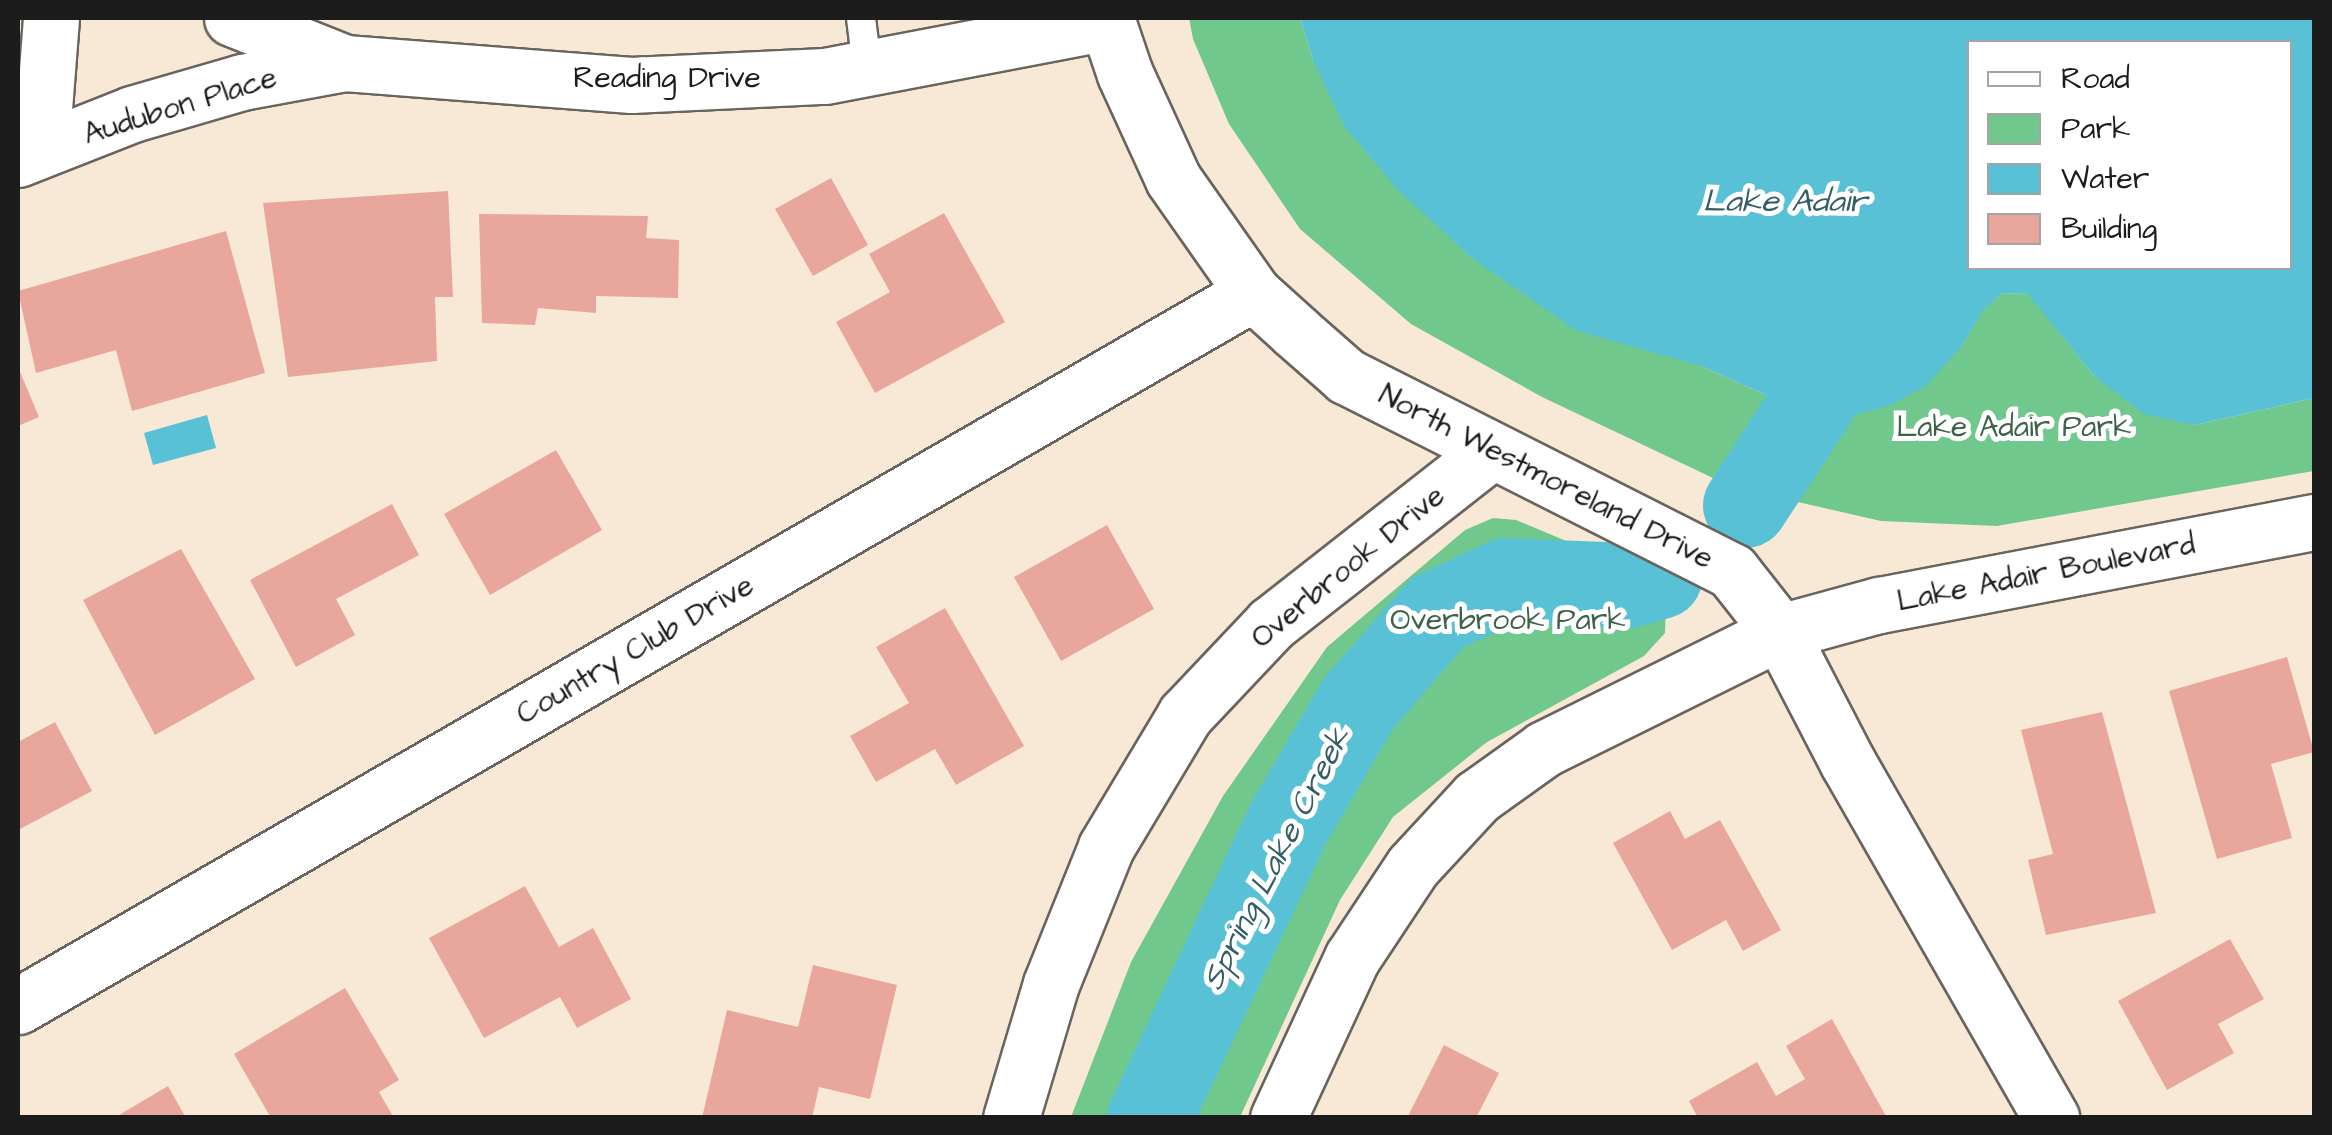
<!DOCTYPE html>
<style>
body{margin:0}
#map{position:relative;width:2332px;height:1135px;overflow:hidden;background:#f8e9d6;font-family:"Architects Daughter",sans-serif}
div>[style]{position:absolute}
.green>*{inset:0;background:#71c88d}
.water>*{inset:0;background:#59c1d6}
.river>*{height:85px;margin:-42.5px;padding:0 42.5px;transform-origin:42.5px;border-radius:42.5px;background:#59c1d6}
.building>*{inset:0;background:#e8a69d}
.roads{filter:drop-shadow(2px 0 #69645d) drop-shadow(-2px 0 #69645d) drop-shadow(0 2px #69645d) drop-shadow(0 -2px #69645d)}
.service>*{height:28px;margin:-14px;padding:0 14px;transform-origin:14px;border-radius:14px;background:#fff}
.minor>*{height:55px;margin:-27.5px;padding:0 27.5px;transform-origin:27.5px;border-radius:27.5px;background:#fff}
.tertiary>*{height:55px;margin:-27.5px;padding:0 27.5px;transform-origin:27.5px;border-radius:27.5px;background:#fff}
span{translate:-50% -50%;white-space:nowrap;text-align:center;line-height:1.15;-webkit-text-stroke:10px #fff;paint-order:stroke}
.street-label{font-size:30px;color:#1c1c1c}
.park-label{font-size:30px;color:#3e6149}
.water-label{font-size:32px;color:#345e66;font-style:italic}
.frame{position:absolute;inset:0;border:20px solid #1c1c1c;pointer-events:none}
.legend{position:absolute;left:1967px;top:40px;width:325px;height:230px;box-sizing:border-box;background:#fff;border:2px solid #a4a4a4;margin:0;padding:12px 18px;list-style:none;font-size:30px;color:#1c1c1c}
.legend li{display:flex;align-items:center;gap:20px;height:50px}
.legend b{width:50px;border:2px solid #a4a4a4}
</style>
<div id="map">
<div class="green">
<div style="clip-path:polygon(1189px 18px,1300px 18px,1313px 60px,1701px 366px,1806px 413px,1962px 346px,1982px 310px,2003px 293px,2029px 294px,2095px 377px,2195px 425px,2314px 398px,2314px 471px,1997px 526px,1881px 521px,1732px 487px,1542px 397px,1411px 324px,1300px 229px,1229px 124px,1193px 39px)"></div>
<div style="clip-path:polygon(1493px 518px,1516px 520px,1645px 574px,1666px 602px,1665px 633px,1644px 656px,1487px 742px,1393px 817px,1340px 900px,1240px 1117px,1071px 1117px,1131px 962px,1223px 796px,1327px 647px,1465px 530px)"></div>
</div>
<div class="water">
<div style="clip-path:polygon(evenodd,1300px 18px,2314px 18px,2314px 398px,2195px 425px,2144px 414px,2095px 377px,2028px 294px,2003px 293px,1983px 310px,1962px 346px,1926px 386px,1891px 405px,1857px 414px,1806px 413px,1701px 366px,1577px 331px,1473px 259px,1399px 191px,1344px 126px,1313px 60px,1300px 18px,1970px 42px,2290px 42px,2290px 268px,1970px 268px,1970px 42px)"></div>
<div style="clip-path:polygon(207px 415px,216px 448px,153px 465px,144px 433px)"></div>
</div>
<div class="river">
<div style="left:1745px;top:505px;width:411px;rotate:-56.8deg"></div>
<div style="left:1149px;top:1118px;width:328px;rotate:-64.8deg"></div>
<div style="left:1289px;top:821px;width:137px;rotate:-59.7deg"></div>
<div style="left:1358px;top:703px;width:121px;rotate:-49deg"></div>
<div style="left:1437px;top:612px;width:76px;rotate:-24.9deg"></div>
<div style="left:1506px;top:580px;width:122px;rotate:2.3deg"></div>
<div style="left:1628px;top:585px;width:33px;rotate:-16deg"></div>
</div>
<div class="building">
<div style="clip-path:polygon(831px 178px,868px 245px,813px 276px,775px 209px)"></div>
<div style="clip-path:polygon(448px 191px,453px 297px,435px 297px,437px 361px,288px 377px,263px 203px)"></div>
<div style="clip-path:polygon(944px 213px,1005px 322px,875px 393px,836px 322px,890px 292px,869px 254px)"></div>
<div style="clip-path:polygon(479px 214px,648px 216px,646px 238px,679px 240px,678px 298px,596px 296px,596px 313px,538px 308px,535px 325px,482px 323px)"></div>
<div style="clip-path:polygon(226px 231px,265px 373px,132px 411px,116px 350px,36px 373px,18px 291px)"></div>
<div style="clip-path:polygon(18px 367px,39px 417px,18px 426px)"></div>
<div style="clip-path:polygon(556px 450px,602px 530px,490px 595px,444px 514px)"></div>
<div style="clip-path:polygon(392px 504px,419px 555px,336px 599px,355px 635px,296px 667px,250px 580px)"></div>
<div style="clip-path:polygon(1107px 525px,1154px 609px,1061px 661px,1014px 577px)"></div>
<div style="clip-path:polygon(181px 549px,255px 679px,155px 735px,83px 600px)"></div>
<div style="clip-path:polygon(945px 608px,1024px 746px,956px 785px,935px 749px,876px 782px,850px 736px,909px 703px,876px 647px)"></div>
<div style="clip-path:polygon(2287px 657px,2314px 752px,2271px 764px,2292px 838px,2217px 859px,2169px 691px)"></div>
<div style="clip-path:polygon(2102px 712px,2156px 913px,2046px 935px,2028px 860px,2053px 854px,2021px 730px)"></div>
<div style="clip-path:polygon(55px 722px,92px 791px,18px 830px,18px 742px)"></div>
<div style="clip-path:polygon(1670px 811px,1685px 839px,1720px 820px,1781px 930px,1743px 951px,1726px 920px,1672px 950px,1613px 843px)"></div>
<div style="clip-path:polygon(525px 886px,559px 947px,593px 928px,631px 999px,577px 1028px,560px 997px,484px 1038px,429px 938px)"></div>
<div style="clip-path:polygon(2230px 939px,2264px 999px,2218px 1024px,2234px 1053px,2167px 1090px,2118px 1001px)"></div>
<div style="clip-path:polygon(813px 965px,897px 985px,870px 1099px,819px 1087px,812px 1118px,702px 1118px,727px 1010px,798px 1027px)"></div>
<div style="clip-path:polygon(345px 988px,399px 1080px,379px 1092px,394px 1118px,271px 1118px,234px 1054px)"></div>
<div style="clip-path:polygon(1832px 1019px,1887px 1118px,1698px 1118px,1689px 1101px,1757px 1062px,1776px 1096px,1805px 1079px,1786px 1046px)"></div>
<div style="clip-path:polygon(1444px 1045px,1499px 1073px,1476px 1118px,1407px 1118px)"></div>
<div style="clip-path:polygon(168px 1086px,186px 1118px,114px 1118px)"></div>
</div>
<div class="roads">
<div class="service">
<div style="left:861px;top:18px;width:49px;rotate:83deg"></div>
</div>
<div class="minor">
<div style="left:232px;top:18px;width:122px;rotate:21.7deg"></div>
<div style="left:345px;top:63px;width:287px;rotate:4.4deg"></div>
<div style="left:631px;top:85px;width:194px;rotate:-2.7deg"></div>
<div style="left:825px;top:76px;width:287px;rotate:-10.8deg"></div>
<div style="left:18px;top:147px;width:46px;rotate:-55.6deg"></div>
<div style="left:44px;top:109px;width:91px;rotate:-85.6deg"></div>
<div style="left:18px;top:159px;width:123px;rotate:-21.5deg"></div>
<div style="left:132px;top:114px;width:115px;rotate:-16.2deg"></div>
<div style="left:242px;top:82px;width:105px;rotate:-10.5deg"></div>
<div style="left:1011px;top:1118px;width:140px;rotate:-73.4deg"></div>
<div style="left:1051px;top:984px;width:148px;rotate:-68.1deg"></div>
<div style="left:1106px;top:847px;width:154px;rotate:-59.1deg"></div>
<div style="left:1185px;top:715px;width:125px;rotate:-46.6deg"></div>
<div style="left:1271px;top:624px;width:278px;rotate:-38.1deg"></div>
<div style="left:1278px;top:1118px;width:176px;rotate:-65.2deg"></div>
<div style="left:1352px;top:958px;width:110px;rotate:-56.5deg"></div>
<div style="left:1413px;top:866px;width:94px;rotate:-47.2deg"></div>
<div style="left:1477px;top:797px;width:82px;rotate:-35.6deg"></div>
<div style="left:1544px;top:749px;width:263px;rotate:-26.4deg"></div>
<div style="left:1780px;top:632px;width:103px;rotate:-15.3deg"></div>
<div style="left:1879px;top:605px;width:443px;rotate:-10.8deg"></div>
</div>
<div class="tertiary">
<div style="left:1106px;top:18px;width:59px;rotate:71.3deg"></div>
<div style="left:1125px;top:74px;width:115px;rotate:65.4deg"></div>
<div style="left:1173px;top:179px;width:139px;rotate:54.9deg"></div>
<div style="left:1253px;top:293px;width:58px;rotate:42.2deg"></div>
<div style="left:1296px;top:332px;width:67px;rotate:41.3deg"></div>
<div style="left:1346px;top:376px;width:432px;rotate:26.8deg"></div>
<div style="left:1732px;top:571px;width:78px;rotate:51.8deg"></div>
<div style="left:1780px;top:632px;width:148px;rotate:62.6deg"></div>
<div style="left:1848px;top:763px;width:409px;rotate:60.2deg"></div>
<div style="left:18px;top:1006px;width:1426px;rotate:-30deg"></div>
</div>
</div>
<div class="street-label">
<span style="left:667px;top:78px">Reading Drive</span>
<span style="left:180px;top:106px;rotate:-17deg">Audubon Place</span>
<span style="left:1546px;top:477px;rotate:27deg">North Westmoreland Drive</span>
<span style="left:1348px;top:567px;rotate:-39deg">Overbrook Drive</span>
<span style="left:2046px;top:573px;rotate:-11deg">Lake Adair Boulevard</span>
<span style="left:635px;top:650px;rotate:-30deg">Country Club Drive</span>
</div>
<div class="park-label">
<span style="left:2014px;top:427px">Lake Adair Park</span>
<span style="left:1508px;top:620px">Overbrook Park</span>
</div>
<div class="water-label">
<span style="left:1785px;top:202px">Lake Adair</span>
<span style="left:1277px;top:859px;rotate:-63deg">Spring Lake Creek</span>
</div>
<div class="frame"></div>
<ul class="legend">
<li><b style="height:12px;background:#fff"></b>Road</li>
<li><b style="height:28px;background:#71c88d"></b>Park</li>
<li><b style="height:28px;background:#59c1d6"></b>Water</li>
<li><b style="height:28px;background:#e8a69d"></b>Building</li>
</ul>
</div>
